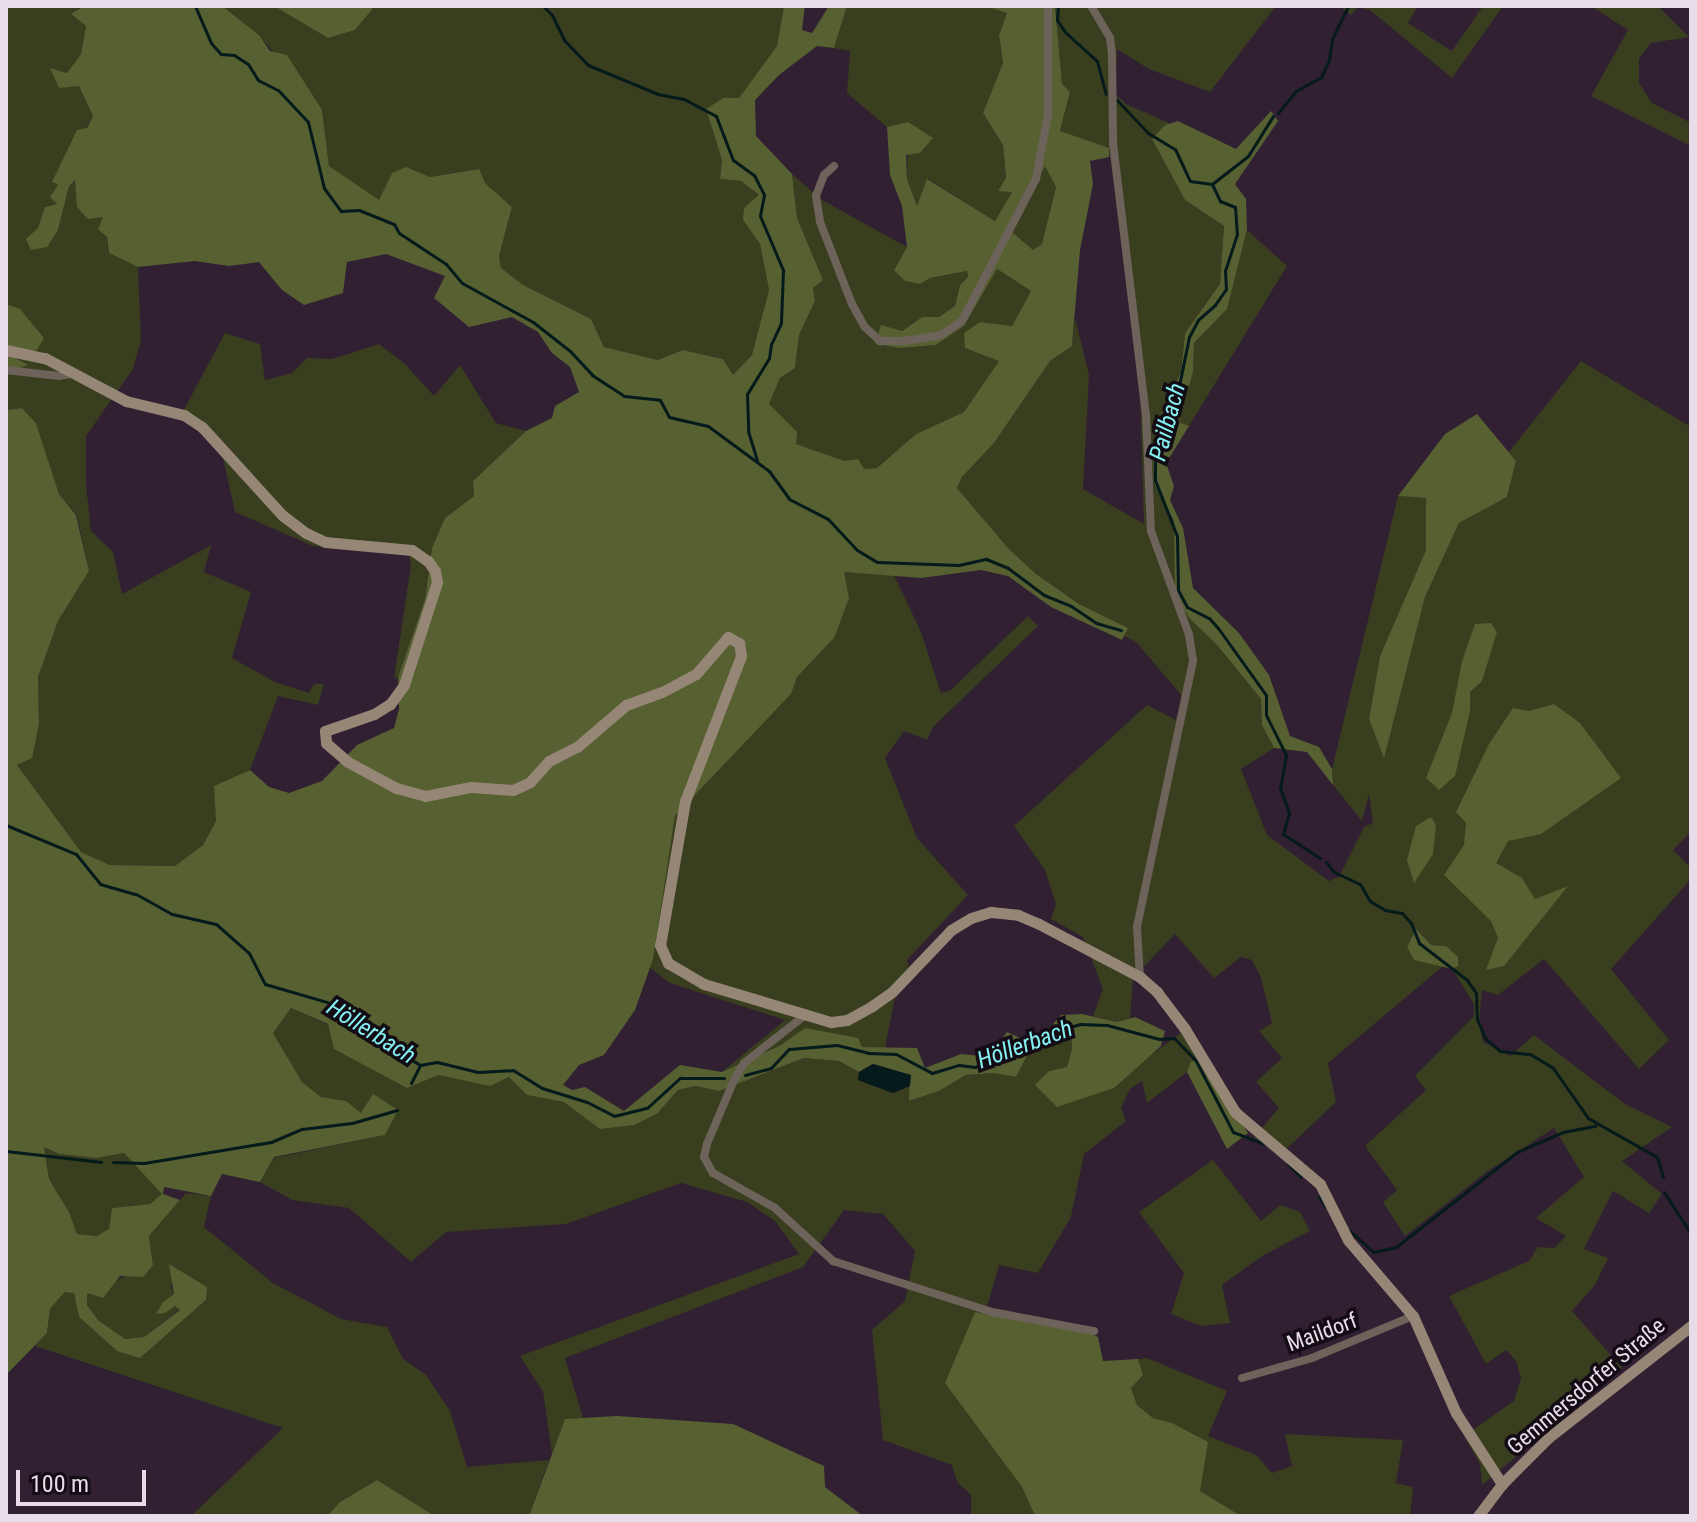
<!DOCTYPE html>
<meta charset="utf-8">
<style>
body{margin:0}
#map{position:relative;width:1697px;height:1522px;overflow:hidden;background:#311f32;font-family:"Roboto Condensed",sans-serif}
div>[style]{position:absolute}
.green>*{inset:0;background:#383e1e}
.forest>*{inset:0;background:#566031}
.water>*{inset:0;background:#051a1b}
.stream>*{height:3px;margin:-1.5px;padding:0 1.5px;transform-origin:1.5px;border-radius:1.5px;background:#051a1b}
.street>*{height:8px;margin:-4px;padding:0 4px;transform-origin:4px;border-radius:4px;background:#6d635a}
.secondary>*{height:11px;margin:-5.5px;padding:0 5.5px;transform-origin:5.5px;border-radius:5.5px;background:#958676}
span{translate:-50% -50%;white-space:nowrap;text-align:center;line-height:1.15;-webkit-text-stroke:7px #140c15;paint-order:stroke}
.street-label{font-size:22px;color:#e8dce9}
.water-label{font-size:24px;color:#86f1f3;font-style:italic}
.frame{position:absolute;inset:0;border:8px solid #e8dce9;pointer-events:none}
.scale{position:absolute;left:16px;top:1470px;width:130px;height:36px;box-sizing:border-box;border:4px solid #e8dce9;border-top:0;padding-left:10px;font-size:24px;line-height:28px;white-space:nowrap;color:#e8dce9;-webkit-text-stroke:6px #140c15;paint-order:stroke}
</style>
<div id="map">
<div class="green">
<div style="clip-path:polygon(84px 6px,71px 14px,86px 26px,81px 54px,67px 73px,52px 69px,79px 86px,93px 116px,53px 183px,58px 185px,58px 204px,45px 207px,38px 228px,58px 230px,69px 186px,76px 180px,78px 207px,103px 216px,109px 253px,138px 267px,141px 340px,133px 369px,86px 436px,86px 484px,91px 531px,113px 552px,122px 594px,211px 545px,204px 572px,251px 592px,232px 658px,275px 682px,309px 693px,314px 684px,324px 684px,318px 705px,278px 696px,250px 770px,215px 786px,216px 821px,203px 845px,176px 866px,110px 865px,81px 852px,17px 765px,39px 724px,38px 677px,58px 621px,89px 571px,77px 515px,59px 494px,36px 423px,22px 408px,6px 410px,6px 373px,27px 365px,14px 358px,20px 310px,6px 304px,6px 7px)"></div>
<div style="clip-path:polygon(221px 6px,274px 6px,328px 38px,355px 30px,375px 6px,784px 6px,777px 46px,739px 99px,723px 98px,706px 109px,722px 160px,720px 179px,741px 181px,760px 196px,743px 220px,760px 244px,769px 290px,752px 355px,733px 376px,723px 359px,684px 350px,658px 360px,604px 347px,591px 319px,523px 285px,500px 268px,499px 256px,512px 207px,485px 183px,478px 169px,430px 177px,392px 173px,379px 201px,329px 166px,322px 110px,260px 36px)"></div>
<div style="clip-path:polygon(847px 6px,986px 6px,1007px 12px,999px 35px,1003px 63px,983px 113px,1003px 145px,1006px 179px,1012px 192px,995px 221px,928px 179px,917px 207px,907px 179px,908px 122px,887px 127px,847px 93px,850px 51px,834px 48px)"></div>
<div style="clip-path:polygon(1055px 6px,1276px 6px,1210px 92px,1149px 69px,1117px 49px,1115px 94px,1126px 104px,1169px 123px,1152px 139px,1185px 200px,1224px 226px,1220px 284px,1185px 333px,1181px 372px,1163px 407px,1155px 485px,1174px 521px,1190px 619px,1217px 645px,1261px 699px,1262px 725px,1274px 748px,1241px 769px,1267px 835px,1329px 881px,1339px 877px,1364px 827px,1373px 823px,1369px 794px,1362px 821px,1333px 785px,1332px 769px,1398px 496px,1426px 498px,1426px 550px,1380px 656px,1369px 719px,1384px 756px,1425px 597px,1459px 523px,1507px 497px,1516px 461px,1509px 452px,1581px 361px,1691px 427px,1691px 832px,1673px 850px,1691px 868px,1691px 879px,1611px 969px,1669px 1040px,1639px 1069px,1544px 959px,1498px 995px,1482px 990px,1479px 1022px,1483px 1042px,1510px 1056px,1534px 1035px,1625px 1104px,1672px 1127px,1622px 1161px,1662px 1194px,1649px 1213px,1613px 1191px,1584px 1249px,1608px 1258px,1595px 1285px,1572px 1311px,1622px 1368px,1482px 1485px,1480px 1464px,1464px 1436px,1514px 1401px,1521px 1378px,1516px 1361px,1506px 1350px,1486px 1364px,1449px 1296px,1529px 1261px,1538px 1247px,1554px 1248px,1566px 1236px,1536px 1218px,1584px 1177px,1554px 1128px,1489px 1170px,1405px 1236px,1383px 1202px,1397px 1190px,1365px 1146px,1426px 1090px,1415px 1076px,1474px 1016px,1474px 1004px,1452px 969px,1458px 965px,1446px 946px,1431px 945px,1416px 929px,1407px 947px,1414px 960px,1443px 966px,1328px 1063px,1336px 1102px,1281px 1154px,1254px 1137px,1279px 1108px,1256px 1082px,1282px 1058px,1259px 1031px,1272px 1023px,1261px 978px,1252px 960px,1241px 957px,1214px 978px,1175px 934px,1133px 978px,1130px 1018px,1117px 1022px,1093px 1016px,1103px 989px,1083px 937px,1051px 919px,1056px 904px,1045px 870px,1014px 826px,1147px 705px,1176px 720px,1183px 697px,1136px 642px,1124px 636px,1127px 628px,1079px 604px,1036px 574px,1008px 548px,957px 488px,962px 477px,994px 443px,1050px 361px,1072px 346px,1075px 318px,1089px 375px,1083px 489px,1144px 524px,1140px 389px,1109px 148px,1060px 132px,1070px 92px,1062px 85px)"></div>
<div style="clip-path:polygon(1340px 6px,1418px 6px,1408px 23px,1452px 51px,1483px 6px,1503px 6px,1452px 78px,1370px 10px,1358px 7px,1351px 15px)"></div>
<div style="clip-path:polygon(1591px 6px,1658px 6px,1689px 37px,1651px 43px,1639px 59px,1639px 83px,1652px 103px,1691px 123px,1691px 146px,1591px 96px,1628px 30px)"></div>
<div style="clip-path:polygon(1045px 165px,1056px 187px,1042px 245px,1033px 250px,1012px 232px)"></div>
<div style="clip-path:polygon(792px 174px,822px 200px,907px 247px,894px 270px,920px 284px,930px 278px,967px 271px,968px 278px,960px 285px,955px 306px,939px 317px,922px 317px,901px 331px,901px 348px,936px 345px,964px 326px,997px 269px,1031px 291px,1012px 326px,980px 322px,966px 348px,1000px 361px,964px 412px,916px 434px,877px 468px,863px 469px,796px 444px,769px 404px,780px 378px,795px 368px,799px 335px,815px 301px,813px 288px,823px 280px,797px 218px)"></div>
<div style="clip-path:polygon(1247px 230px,1287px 266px,1189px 426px,1179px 422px,1193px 372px,1194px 343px,1227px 308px)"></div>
<div style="clip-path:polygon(225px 333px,260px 344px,265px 380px,292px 373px,307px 358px,332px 359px,379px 344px,404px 363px,434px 396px,460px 365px,496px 423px,526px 431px,473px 481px,474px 496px,445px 518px,432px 548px,425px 599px,398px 677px,394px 678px,411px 565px,409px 555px,313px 546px,235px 512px,221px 449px,180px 417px)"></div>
<div style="clip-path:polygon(844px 572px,894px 575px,921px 632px,941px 693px,951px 690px,1028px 616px,1038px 626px,933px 727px,927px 740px,904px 731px,885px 758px,917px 838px,968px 895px,907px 960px,912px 979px,895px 998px,885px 1048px,862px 1047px,805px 1028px,781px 1045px,722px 1072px,785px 1020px,670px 983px,650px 968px,675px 816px,791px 694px,797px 677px,834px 638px)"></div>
<div style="clip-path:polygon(291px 1008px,438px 1075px,490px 1085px,510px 1077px,527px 1095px,564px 1102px,601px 1128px,634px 1125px,657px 1114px,678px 1090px,695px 1086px,719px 1091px,804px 1058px,839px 1061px,859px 1072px,858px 1080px,893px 1093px,910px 1086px,910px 1101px,939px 1091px,966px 1075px,993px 1073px,1016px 1077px,1033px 1044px,1053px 1024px,1071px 1033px,1072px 1049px,1067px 1068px,1049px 1071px,1114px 1088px,1132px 1069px,1183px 1031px,1200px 1061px,1191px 1061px,1187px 1072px,1147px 1103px,1142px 1081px,1130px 1089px,1121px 1107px,1126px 1121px,1084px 1154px,1071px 1217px,1038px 1273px,999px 1265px,985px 1314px,1022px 1487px,1035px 1516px,971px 1516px,971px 1495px,957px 1482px,952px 1465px,883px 1440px,872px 1330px,905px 1301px,915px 1251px,883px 1214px,844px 1210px,803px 1267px,565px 1358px,583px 1418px,565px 1420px,552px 1453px,543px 1392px,520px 1356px,799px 1254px,776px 1222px,747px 1202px,681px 1183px,566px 1224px,446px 1232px,411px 1262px,349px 1208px,292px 1200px,260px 1182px,274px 1158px,385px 1135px,346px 1101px,321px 1097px,302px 1082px,273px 1033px)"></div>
<div style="clip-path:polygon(44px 1147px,59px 1154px,96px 1158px,124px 1153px,163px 1194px,150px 1204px,112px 1208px,109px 1230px,97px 1236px,77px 1234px,69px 1212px,49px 1179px)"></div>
<div style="clip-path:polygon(1213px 1160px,1261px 1221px,1280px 1205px,1300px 1212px,1310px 1231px,1262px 1256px,1222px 1285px,1230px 1323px,1201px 1326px,1171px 1314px,1184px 1273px,1139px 1212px)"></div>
<div style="clip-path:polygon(186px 1193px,211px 1196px,204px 1227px,273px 1283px,341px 1319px,387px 1327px,403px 1359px,426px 1375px,450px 1411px,467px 1467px,549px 1460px,529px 1516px,433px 1516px,377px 1480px,340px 1502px,327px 1516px,191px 1516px,283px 1428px,35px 1346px,47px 1333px,50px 1309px,65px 1292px,74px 1292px,79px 1317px,117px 1351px,141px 1357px,206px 1300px,170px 1284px,174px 1294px,163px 1302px,180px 1309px,144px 1337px,125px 1339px,98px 1320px,87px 1305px,86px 1292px,153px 1265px,149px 1236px)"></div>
<div style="clip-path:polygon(1147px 1358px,1227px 1391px,1208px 1436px,1256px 1455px,1272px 1473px,1292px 1466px,1285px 1434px,1403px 1440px,1396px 1483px,1413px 1487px,1410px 1516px,1241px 1516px,1200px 1491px,1172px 1423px,1153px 1418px,1137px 1405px,1131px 1388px,1143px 1375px,1138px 1359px)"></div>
</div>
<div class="forest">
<div style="clip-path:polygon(evenodd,84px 6px,222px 6px,260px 36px,270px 51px,287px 55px,322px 110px,329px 166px,379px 200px,392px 173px,406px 167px,430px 177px,479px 169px,485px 183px,512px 207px,499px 256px,501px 268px,523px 285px,591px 319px,604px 347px,658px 360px,683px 350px,723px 359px,733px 375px,752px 355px,769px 290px,760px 244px,743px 220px,744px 208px,759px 195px,741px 181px,720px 179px,722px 160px,706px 109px,723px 98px,739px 98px,777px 46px,784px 6px,805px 6px,802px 30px,812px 33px,829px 6px,847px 6px,834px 48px,817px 46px,779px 75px,755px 100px,756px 136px,792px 174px,797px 218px,823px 280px,813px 288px,815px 301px,799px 335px,795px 368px,780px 378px,769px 404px,797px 432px,796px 444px,844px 461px,858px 459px,864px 469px,877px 468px,916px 434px,964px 412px,999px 361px,965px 348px,964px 333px,980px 322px,1012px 326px,1031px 291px,997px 269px,964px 326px,936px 345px,901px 348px,875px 344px,881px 325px,902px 331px,922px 317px,939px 317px,955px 306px,960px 285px,968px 277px,967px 271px,930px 278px,920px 284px,905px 281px,894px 270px,907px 247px,902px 206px,890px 175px,887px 127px,908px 122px,933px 138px,920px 153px,906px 155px,907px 179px,917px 206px,927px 179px,995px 221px,1012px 192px,998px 191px,1006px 178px,1003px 145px,983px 113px,1003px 63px,999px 35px,1007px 13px,986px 6px,1055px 6px,1062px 84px,1070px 92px,1060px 131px,1109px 148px,1109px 157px,1090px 161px,1093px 184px,1080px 250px,1072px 346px,1050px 361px,994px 443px,962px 477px,957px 488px,1008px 548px,1036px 574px,1079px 604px,1128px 628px,1122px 640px,1051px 607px,1008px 576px,981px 570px,921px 578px,844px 572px,849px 598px,834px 638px,797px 677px,791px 694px,675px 816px,653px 959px,635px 1010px,604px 1055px,579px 1065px,563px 1085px,572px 1090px,585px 1087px,624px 1111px,680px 1065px,722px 1072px,781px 1045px,805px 1028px,858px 1038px,862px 1047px,917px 1048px,925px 1068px,961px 1054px,989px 1057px,1007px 1032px,1033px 1044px,1016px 1077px,993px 1073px,966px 1075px,939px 1091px,909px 1101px,910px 1075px,873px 1064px,859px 1072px,839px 1061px,804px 1058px,719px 1091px,695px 1086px,678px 1090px,657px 1114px,634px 1125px,600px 1129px,564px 1102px,527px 1095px,509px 1077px,490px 1086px,438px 1075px,407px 1088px,334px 1049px,328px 1024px,291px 1008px,273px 1033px,302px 1082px,321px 1097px,346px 1101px,361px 1113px,373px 1094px,398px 1110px,385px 1135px,274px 1157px,260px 1182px,222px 1174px,211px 1196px,164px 1187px,163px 1194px,180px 1200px,149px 1236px,153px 1265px,143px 1277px,120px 1276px,103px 1298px,87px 1293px,87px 1305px,98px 1320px,125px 1339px,144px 1337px,180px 1310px,175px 1306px,165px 1313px,156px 1314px,163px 1302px,174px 1294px,169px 1264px,207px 1287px,206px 1300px,140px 1358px,117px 1351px,79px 1317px,74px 1293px,65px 1292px,50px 1309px,47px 1333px,6px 1375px,6px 410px,22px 408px,36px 423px,59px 494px,76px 515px,89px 571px,58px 621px,38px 677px,39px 724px,32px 758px,17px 765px,81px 852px,110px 865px,175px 866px,203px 845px,216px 821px,214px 786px,250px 770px,269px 787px,289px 793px,322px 781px,357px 745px,394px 728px,399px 709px,398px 677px,425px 599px,432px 548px,445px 518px,474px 496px,473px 481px,526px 431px,552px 418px,555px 406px,579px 392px,570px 367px,552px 353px,538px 332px,512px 317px,469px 327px,434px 298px,445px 276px,386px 254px,347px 262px,343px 293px,304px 305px,282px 290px,259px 262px,229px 266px,195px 261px,138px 267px,109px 253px,107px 237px,98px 229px,103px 217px,88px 219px,77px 207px,75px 180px,69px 186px,58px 230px,47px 247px,31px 250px,26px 239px,38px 228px,45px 207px,57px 204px,50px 197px,58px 185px,52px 182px,77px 130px,87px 128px,93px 116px,79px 86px,59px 88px,50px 68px,67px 73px,81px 54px,86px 26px,71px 14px,84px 6px,1045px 166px,1056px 187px,1042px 244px,1033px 250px,1012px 232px,1045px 166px,84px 6px,44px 1147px,59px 1154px,96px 1158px,124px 1153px,162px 1194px,150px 1204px,112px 1208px,109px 1229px,97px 1236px,77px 1234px,69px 1212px,49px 1179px,44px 1147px)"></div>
<div style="clip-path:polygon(274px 6px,375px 6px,355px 30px,328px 38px)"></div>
<div style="clip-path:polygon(1271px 111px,1278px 121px,1235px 184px,1246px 199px,1247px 230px,1227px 309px,1194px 343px,1193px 372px,1179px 422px,1189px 426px,1166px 463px,1174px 486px,1170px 500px,1183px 528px,1193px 588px,1239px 633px,1269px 675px,1290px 736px,1319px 747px,1332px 769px,1333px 785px,1307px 752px,1274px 748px,1262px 725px,1261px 699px,1217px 645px,1190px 619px,1175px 595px,1174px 521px,1155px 485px,1152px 448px,1163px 407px,1181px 372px,1185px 333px,1220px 284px,1224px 226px,1185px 200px,1152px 139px,1165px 125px,1178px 121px,1236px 149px)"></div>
<div style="clip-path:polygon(6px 304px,20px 309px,44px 338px,37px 350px,15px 358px,28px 365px,6px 373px)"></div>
<div style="clip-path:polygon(1477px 414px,1516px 461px,1507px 497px,1459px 523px,1425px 597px,1384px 758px,1369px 719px,1380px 656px,1426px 550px,1426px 498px,1398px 496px,1445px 434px)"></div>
<div style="clip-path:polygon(1491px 623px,1497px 632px,1482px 681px,1470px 692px,1470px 711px,1455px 776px,1439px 790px,1426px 778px,1452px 713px,1462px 661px,1475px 624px)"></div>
<div style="clip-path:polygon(1554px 704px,1580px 723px,1621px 778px,1541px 834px,1508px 841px,1496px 863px,1522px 878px,1535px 899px,1568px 886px,1504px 966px,1486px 970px,1498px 938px,1491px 921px,1444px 875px,1464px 845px,1466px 823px,1456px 812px,1489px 744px,1513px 708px,1529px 711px)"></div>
<div style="clip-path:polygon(1431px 817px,1436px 825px,1433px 854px,1414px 883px,1407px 860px,1416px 826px)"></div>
<div style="clip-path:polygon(1416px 929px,1431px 945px,1446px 946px,1458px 957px,1458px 966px,1452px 969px,1414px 960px,1407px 947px)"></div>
<div style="clip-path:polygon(1082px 1014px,1117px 1022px,1135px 1017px,1165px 1031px,1161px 1046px,1114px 1088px,1057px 1107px,1035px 1085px,1049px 1071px,1067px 1067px,1072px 1049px,1071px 1033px,1053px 1024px,1061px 1015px)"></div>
<div style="clip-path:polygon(1191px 1061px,1200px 1061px,1248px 1133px,1227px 1149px,1187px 1072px)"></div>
<div style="clip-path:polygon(975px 1312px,1090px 1333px,1098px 1337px,1103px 1361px,1138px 1359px,1143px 1375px,1131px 1388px,1137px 1405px,1153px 1418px,1172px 1423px,1208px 1442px,1200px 1491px,1241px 1516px,1035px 1516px,1022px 1487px,945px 1383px)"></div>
<div style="clip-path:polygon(617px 1416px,733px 1424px,824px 1466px,825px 1487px,863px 1516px,529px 1516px,565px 1419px)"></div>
<div style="clip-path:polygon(377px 1480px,433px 1515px,433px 1516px,327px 1516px,340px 1502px)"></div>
</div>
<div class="water">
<div style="clip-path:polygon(873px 1064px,911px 1075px,910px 1086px,893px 1093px,858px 1080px,859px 1072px)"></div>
</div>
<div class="stream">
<div style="left:195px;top:6px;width:40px;rotate:66.6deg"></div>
<div style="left:211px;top:43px;width:15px;rotate:48deg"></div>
<div style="left:221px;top:54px;width:13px;rotate:4deg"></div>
<div style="left:234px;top:55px;width:17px;rotate:33deg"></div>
<div style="left:248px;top:64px;width:19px;rotate:58deg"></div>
<div style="left:258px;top:80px;width:22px;rotate:27deg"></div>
<div style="left:278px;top:90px;width:44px;rotate:46.8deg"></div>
<div style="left:308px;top:122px;width:68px;rotate:76.4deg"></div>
<div style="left:324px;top:188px;width:29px;rotate:54deg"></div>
<div style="left:341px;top:211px;width:18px;rotate:-3deg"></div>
<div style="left:359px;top:210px;width:38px;rotate:22deg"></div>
<div style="left:394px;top:224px;width:10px;rotate:61deg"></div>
<div style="left:399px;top:233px;width:56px;rotate:33.4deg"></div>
<div style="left:446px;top:264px;width:25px;rotate:50deg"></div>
<div style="left:462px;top:283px;width:81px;rotate:28.8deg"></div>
<div style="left:533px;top:322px;width:47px;rotate:38.1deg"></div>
<div style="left:570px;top:351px;width:33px;rotate:47deg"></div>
<div style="left:592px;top:375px;width:38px;rotate:33deg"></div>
<div style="left:624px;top:396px;width:36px;rotate:6deg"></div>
<div style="left:660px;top:400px;width:19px;rotate:62deg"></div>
<div style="left:669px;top:417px;width:40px;rotate:13deg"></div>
<div style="left:708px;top:426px;width:76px;rotate:36.4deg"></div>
<div style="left:769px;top:471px;width:34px;rotate:54deg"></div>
<div style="left:789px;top:499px;width:44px;rotate:27.1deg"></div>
<div style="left:828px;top:519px;width:42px;rotate:46.9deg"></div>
<div style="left:857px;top:550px;width:23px;rotate:31deg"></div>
<div style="left:877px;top:562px;width:82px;rotate:2.1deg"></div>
<div style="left:959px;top:565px;width:28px;rotate:-13deg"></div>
<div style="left:986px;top:559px;width:24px;rotate:22deg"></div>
<div style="left:1008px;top:568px;width:45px;rotate:36.9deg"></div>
<div style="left:1044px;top:595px;width:29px;rotate:22deg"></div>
<div style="left:1071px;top:606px;width:30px;rotate:34deg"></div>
<div style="left:1096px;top:623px;width:26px;rotate:16deg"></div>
<div style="left:543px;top:6px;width:13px;rotate:45deg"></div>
<div style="left:552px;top:15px;width:28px;rotate:64deg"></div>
<div style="left:564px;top:40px;width:35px;rotate:46deg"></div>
<div style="left:588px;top:65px;width:76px;rotate:22.5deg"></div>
<div style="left:658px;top:94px;width:26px;rotate:11deg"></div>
<div style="left:684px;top:99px;width:36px;rotate:28deg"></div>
<div style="left:716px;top:116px;width:47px;rotate:68.9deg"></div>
<div style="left:733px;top:160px;width:26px;rotate:36deg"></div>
<div style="left:754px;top:175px;width:22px;rotate:63deg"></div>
<div style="left:764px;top:195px;width:21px;rotate:101deg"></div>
<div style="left:760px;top:216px;width:59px;rotate:66.9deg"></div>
<div style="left:783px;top:270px;width:53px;rotate:92.2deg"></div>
<div style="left:781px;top:323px;width:23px;rotate:115deg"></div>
<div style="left:771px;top:344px;width:14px;rotate:98deg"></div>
<div style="left:769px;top:358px;width:42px;rotate:121.4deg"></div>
<div style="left:747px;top:394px;width:37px;rotate:88deg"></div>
<div style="left:748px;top:431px;width:31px;rotate:73deg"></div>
<div style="left:1058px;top:6px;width:14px;rotate:94deg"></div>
<div style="left:1057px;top:20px;width:14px;rotate:56deg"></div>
<div style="left:1065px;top:32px;width:43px;rotate:42.2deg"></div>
<div style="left:1097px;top:61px;width:34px;rotate:75deg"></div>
<div style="left:1117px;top:100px;width:45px;rotate:46.8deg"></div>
<div style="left:1148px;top:133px;width:31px;rotate:31deg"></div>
<div style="left:1175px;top:149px;width:35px;rotate:65deg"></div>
<div style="left:1190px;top:181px;width:22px;rotate:8deg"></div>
<div style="left:1278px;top:113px;width:28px;rotate:-51deg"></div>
<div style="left:1296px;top:91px;width:29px;rotate:-29deg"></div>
<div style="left:1321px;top:77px;width:19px;rotate:-65deg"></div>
<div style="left:1329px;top:60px;width:21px;rotate:-82deg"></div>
<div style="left:1332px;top:39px;width:37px;rotate:-64deg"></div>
<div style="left:1212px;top:184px;width:19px;rotate:65deg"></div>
<div style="left:1220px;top:201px;width:16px;rotate:22deg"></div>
<div style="left:1235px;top:207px;width:27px;rotate:86deg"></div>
<div style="left:1237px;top:234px;width:38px;rotate:108deg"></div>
<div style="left:1225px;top:270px;width:19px;rotate:87deg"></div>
<div style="left:1226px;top:289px;width:19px;rotate:125deg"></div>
<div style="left:1215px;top:305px;width:23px;rotate:139deg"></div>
<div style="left:1198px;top:320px;width:19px;rotate:118deg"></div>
<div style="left:1189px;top:337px;width:80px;rotate:101.6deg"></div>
<div style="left:1173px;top:415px;width:45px;rotate:113.7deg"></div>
<div style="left:1155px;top:456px;width:24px;rotate:90deg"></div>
<div style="left:1155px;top:480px;width:60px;rotate:68.6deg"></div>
<div style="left:1177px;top:536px;width:54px;rotate:88.9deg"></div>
<div style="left:1178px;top:590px;width:19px;rotate:62deg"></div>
<div style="left:1187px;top:607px;width:25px;rotate:27deg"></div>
<div style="left:1209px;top:618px;width:13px;rotate:48deg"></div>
<div style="left:1218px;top:628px;width:82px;rotate:54.4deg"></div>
<div style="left:1266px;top:695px;width:20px;rotate:90deg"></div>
<div style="left:1266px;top:715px;width:45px;rotate:63.4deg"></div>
<div style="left:1286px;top:755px;width:34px;rotate:100deg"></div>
<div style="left:1280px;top:788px;width:27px;rotate:70deg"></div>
<div style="left:1289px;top:813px;width:22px;rotate:106deg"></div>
<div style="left:1283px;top:834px;width:44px;rotate:33deg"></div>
<div style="left:1212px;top:184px;width:46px;rotate:-37.9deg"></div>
<div style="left:1248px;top:156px;width:47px;rotate:-58deg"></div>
<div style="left:6px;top:825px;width:76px;rotate:22.5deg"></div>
<div style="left:76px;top:854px;width:38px;rotate:51deg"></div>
<div style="left:100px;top:884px;width:37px;rotate:16deg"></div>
<div style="left:136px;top:894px;width:41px;rotate:29.1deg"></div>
<div style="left:172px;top:914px;width:45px;rotate:12.8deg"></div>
<div style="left:216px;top:924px;width:44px;rotate:41.3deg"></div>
<div style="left:249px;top:953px;width:35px;rotate:63deg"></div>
<div style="left:265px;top:984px;width:72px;rotate:16.2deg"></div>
<div style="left:334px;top:1004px;width:35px;rotate:44deg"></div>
<div style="left:359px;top:1028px;width:71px;rotate:31.2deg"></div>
<div style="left:420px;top:1065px;width:17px;rotate:-10deg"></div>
<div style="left:437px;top:1062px;width:42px;rotate:13.7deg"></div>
<div style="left:478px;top:1072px;width:35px;rotate:-3deg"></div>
<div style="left:513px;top:1070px;width:34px;rotate:32deg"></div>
<div style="left:542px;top:1088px;width:47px;rotate:17.3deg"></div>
<div style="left:587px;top:1102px;width:30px;rotate:27deg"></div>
<div style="left:614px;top:1116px;width:34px;rotate:-14deg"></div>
<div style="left:647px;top:1108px;width:45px;rotate:-42.3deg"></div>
<div style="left:680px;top:1078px;width:44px"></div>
<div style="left:1326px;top:862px;width:13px;rotate:51deg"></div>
<div style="left:1334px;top:872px;width:29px;rotate:25deg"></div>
<div style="left:1360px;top:884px;width:20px;rotate:60deg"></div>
<div style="left:1370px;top:901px;width:17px;rotate:31deg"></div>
<div style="left:1385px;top:910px;width:17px;rotate:10deg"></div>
<div style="left:1402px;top:913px;width:13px;rotate:48deg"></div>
<div style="left:1411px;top:923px;width:22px;rotate:68deg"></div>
<div style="left:1419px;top:943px;width:61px;rotate:37.6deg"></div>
<div style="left:1467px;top:980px;width:16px;rotate:55deg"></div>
<div style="left:1476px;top:993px;width:26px;rotate:88deg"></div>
<div style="left:1477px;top:1019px;width:21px;rotate:67deg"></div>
<div style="left:1485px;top:1038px;width:20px;rotate:41deg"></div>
<div style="left:1500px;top:1051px;width:30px;rotate:6deg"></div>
<div style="left:1530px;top:1054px;width:27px;rotate:31deg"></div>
<div style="left:1553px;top:1068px;width:61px;rotate:55deg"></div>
<div style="left:1588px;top:1118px;width:79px;rotate:29.5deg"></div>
<div style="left:1657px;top:1157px;width:21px;rotate:73deg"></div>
<div style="left:745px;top:1075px;width:27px;rotate:-15deg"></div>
<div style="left:771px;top:1068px;width:26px;rotate:-47deg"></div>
<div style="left:789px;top:1049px;width:48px;rotate:-4.8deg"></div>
<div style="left:837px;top:1045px;width:32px;rotate:14deg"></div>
<div style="left:868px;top:1053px;width:28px;rotate:2deg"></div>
<div style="left:896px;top:1054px;width:41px;rotate:27.8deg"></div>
<div style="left:932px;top:1073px;width:28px;rotate:-17deg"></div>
<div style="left:959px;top:1065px;width:16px;rotate:7deg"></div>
<div style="left:975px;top:1067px;width:74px;rotate:-25.5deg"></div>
<div style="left:1042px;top:1035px;width:40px;rotate:-16deg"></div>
<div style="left:1080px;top:1024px;width:27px;rotate:2deg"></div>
<div style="left:1107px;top:1025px;width:54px;rotate:15.1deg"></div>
<div style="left:1159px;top:1039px;width:15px;rotate:-4deg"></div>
<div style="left:1174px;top:1038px;width:32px;rotate:46deg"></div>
<div style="left:1196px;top:1061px;width:80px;rotate:62.5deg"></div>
<div style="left:1233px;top:1132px;width:33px;rotate:21deg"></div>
<div style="left:411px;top:1083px;width:20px;rotate:-63deg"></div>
<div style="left:6px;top:1151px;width:96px;rotate:6.6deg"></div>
<div style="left:113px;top:1162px;width:31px;rotate:2deg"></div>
<div style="left:144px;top:1163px;width:129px;rotate:-9.4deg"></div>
<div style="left:271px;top:1142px;width:34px;rotate:-23deg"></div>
<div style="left:302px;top:1129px;width:50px;rotate:-6.8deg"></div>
<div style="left:352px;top:1123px;width:47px;rotate:-16.1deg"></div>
<div style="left:1288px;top:1164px;width:18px;rotate:45deg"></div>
<div style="left:1664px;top:1192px;width:50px;rotate:57.3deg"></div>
<div style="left:1319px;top:1197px;width:12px;rotate:55deg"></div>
<div style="left:1350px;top:1231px;width:31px;rotate:42deg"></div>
<div style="left:1373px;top:1252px;width:24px;rotate:-12deg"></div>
<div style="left:1396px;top:1247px;width:154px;rotate:-38.1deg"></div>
<div style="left:1517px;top:1152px;width:50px;rotate:-23.5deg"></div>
<div style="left:1563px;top:1132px;width:33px;rotate:-11deg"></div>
</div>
<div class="street">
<div style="left:1091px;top:6px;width:37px;rotate:59deg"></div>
<div style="left:1110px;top:38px;width:17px;rotate:83deg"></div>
<div style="left:1112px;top:55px;width:88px;rotate:89.3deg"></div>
<div style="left:1113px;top:143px;width:273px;rotate:83.1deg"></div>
<div style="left:1146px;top:414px;width:117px;rotate:87.6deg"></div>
<div style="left:1151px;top:531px;width:111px;rotate:69.9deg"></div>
<div style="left:1189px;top:635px;width:26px;rotate:81deg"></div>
<div style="left:1193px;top:661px;width:272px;rotate:101.9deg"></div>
<div style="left:1137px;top:927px;width:50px;rotate:86.6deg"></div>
<div style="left:834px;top:166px;width:13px;rotate:138deg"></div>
<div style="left:824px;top:175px;width:22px;rotate:111deg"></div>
<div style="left:816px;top:196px;width:26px;rotate:81deg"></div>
<div style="left:820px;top:222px;width:88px;rotate:68.7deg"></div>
<div style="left:852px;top:304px;width:26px;rotate:61deg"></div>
<div style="left:865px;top:327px;width:21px;rotate:43deg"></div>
<div style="left:880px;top:341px;width:24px"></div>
<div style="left:904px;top:341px;width:37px;rotate:-9deg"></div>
<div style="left:941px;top:335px;width:25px;rotate:-34deg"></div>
<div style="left:962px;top:321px;width:160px;rotate:-62.5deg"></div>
<div style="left:1036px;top:179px;width:65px;rotate:-79.4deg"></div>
<div style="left:1048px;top:115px;width:109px;rotate:-90deg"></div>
<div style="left:6px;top:370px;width:53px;rotate:6.5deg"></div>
<div style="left:59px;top:376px;width:17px;rotate:-10deg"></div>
<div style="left:804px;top:1016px;width:76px;rotate:141.9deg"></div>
<div style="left:744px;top:1063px;width:20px;rotate:120deg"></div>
<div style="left:734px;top:1080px;width:69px;rotate:112.9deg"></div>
<div style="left:707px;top:1144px;width:13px;rotate:103deg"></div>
<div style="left:704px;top:1157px;width:18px;rotate:61deg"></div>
<div style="left:713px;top:1173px;width:71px;rotate:29.4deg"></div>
<div style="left:775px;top:1208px;width:79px;rotate:42.4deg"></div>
<div style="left:833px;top:1261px;width:167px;rotate:17.8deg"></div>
<div style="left:992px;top:1312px;width:104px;rotate:10.6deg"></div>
<div style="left:1242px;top:1378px;width:73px;rotate:-15.9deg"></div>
<div style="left:1312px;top:1358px;width:109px;rotate:-22.6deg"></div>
</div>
<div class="secondary">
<div style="left:6px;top:350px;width:40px;rotate:12deg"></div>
<div style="left:45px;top:358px;width:92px;rotate:28deg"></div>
<div style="left:126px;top:401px;width:60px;rotate:13.6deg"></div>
<div style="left:184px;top:415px;width:22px;rotate:34deg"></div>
<div style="left:202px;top:427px;width:119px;rotate:47.7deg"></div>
<div style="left:282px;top:515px;width:30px;rotate:37deg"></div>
<div style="left:306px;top:533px;width:21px;rotate:25deg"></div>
<div style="left:325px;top:542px;width:87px;rotate:5.3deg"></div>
<div style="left:412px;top:550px;width:19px;rotate:35deg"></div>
<div style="left:428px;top:561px;width:12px;rotate:55deg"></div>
<div style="left:435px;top:571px;width:11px;rotate:80deg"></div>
<div style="left:437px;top:582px;width:108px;rotate:107.8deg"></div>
<div style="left:404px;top:685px;width:24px;rotate:126deg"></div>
<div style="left:390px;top:704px;width:19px;rotate:148deg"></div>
<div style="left:374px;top:714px;width:52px;rotate:160.9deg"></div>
<div style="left:325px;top:731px;width:12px;rotate:85deg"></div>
<div style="left:326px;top:743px;width:29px;rotate:41deg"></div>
<div style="left:348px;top:762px;width:55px;rotate:28.4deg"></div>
<div style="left:396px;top:788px;width:30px;rotate:15deg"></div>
<div style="left:425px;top:796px;width:47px;rotate:-11.1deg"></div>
<div style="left:471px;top:787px;width:42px;rotate:4.1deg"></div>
<div style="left:513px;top:790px;width:19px;rotate:-25deg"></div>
<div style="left:530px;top:782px;width:28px;rotate:-48deg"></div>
<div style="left:549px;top:761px;width:31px;rotate:-27deg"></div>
<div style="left:577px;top:747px;width:65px;rotate:-40.6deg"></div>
<div style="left:626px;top:705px;width:38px;rotate:-20deg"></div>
<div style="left:662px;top:692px;width:38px;rotate:-28deg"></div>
<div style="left:696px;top:674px;width:49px;rotate:-49.1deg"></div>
<div style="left:728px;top:637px;width:13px;rotate:29deg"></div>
<div style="left:739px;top:643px;width:13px;rotate:81deg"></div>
<div style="left:741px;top:656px;width:155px;rotate:111.1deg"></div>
<div style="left:685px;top:801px;width:146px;rotate:99.8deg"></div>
<div style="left:660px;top:945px;width:20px;rotate:66deg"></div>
<div style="left:668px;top:963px;width:42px;rotate:30.3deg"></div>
<div style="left:704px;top:984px;width:133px;rotate:16.7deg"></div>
<div style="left:831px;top:1022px;width:16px;rotate:-7deg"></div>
<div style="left:847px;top:1020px;width:29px;rotate:-29deg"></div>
<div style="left:872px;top:1006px;width:24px;rotate:-35deg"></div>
<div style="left:892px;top:992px;width:86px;rotate:-46.4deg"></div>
<div style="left:951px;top:930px;width:23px;rotate:-31deg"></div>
<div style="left:971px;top:918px;width:21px;rotate:-17deg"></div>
<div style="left:991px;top:912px;width:27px;rotate:6deg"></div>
<div style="left:1018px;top:915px;width:23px;rotate:23deg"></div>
<div style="left:1039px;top:924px;width:114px;rotate:27.7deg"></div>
<div style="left:1140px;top:977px;width:23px;rotate:41deg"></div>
<div style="left:1157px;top:992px;width:46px;rotate:52.9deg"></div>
<div style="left:1185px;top:1029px;width:97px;rotate:58.9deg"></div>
<div style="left:1235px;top:1112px;width:111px;rotate:40.3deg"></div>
<div style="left:1320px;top:1184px;width:63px;rotate:63.4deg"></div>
<div style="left:1348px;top:1240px;width:100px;rotate:49.5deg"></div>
<div style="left:1413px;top:1316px;width:106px;rotate:66.1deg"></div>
<div style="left:1456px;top:1413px;width:85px;rotate:57.1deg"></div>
<div style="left:1478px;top:1516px;width:40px;rotate:-53deg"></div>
<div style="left:1502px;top:1484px;width:65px;rotate:-45deg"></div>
<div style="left:1548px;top:1438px;width:182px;rotate:-38.1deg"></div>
</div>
<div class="street-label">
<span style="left:1322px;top:1332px;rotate:-20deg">Maildorf</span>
<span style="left:1586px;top:1386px;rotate:-40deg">Gemmersdorfer Straße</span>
</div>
<div class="water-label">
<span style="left:1168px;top:422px;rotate:-75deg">Pailbach</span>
<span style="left:371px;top:1032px;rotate:32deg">Höllerbach</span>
<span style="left:1025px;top:1045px;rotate:-20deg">Höllerbach</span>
</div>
<div class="frame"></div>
<div class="scale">100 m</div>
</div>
